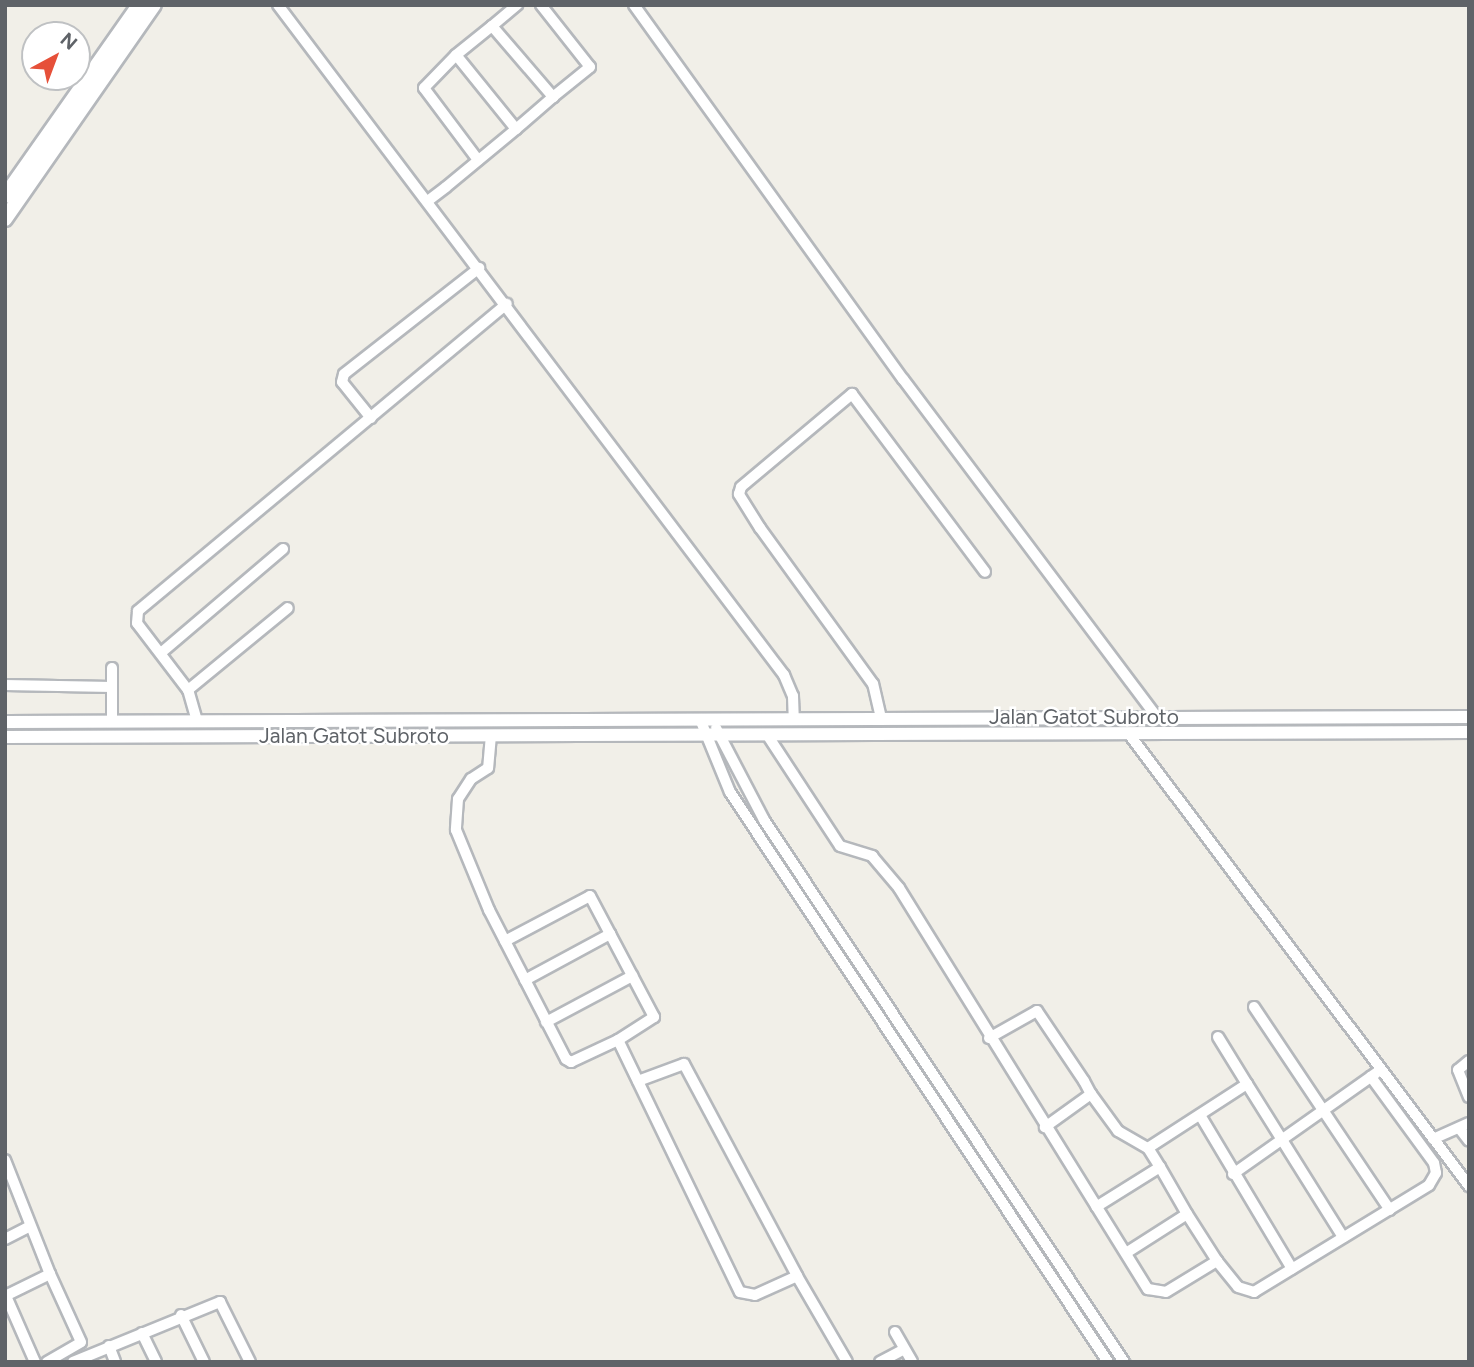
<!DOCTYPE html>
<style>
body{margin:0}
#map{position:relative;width:1474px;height:1367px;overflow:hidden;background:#f1efe8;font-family:Figtree,sans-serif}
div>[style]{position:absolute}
.roads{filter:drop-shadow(2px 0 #b5b8bc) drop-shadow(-2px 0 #b5b8bc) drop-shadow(0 2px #b5b8bc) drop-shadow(0 -2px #b5b8bc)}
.minor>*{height:10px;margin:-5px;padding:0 5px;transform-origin:5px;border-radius:5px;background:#fff}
.tertiary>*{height:12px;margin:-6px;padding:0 6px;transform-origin:6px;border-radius:6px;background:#fff}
.secondary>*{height:14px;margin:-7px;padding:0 7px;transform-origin:7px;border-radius:7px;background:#fff}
span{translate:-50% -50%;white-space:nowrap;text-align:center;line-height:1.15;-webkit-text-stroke:5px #fff;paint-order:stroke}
.street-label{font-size:21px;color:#5f6368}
.frame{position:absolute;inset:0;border:7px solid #5f6368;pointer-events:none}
.north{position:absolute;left:21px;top:21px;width:70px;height:70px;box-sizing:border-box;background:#fff;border:2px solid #bfc1c3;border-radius:50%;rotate:41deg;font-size:19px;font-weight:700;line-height:28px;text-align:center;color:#5f6368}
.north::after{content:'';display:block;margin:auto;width:24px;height:32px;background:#e65039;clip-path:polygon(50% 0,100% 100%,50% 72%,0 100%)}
</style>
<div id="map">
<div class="roads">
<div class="minor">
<div style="left:278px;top:5px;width:840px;rotate:52.94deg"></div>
<div style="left:784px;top:675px;width:23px;rotate:67deg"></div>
<div style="left:793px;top:696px;width:23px;rotate:88deg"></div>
<div style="left:541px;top:5px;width:79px;rotate:51.7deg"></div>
<div style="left:590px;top:67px;width:48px;rotate:141deg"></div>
<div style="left:634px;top:5px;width:461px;rotate:54.3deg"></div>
<div style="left:903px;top:379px;width:423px;rotate:53.1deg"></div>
<div style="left:492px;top:26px;width:33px;rotate:-40deg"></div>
<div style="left:456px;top:55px;width:46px;rotate:-38.9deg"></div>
<div style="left:492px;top:26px;width:94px;rotate:49.3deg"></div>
<div style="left:553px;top:97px;width:49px;rotate:139.1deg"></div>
<div style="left:429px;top:200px;width:21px;rotate:-37deg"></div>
<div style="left:446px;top:187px;width:91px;rotate:-39.6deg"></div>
<div style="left:516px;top:129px;width:95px;rotate:-129deg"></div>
<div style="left:456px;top:55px;width:46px;rotate:134.1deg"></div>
<div style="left:424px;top:88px;width:90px;rotate:53.1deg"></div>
<div style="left:371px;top:418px;width:46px;rotate:-128.9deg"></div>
<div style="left:342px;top:382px;width:8px;rotate:-76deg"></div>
<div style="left:344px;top:374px;width:172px;rotate:-38.1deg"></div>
<div style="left:162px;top:652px;width:159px;rotate:-40.4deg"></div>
<div style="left:5px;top:685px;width:107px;rotate:1.1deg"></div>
<div style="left:188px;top:690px;width:129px;rotate:-39.4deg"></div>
<div style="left:881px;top:718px;width:35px;rotate:-103deg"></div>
<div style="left:873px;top:684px;width:193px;rotate:-125.9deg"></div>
<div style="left:760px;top:528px;width:40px;rotate:-122deg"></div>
<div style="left:739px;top:494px;width:7px;rotate:-74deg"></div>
<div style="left:741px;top:487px;width:145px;rotate:-40deg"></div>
<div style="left:852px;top:394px;width:222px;rotate:53.2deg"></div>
<div style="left:700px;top:719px;width:79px;rotate:67.7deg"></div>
<div style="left:730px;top:792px;width:684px;rotate:56.45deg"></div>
<div style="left:197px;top:721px;width:32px;rotate:-106deg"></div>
<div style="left:188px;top:690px;width:84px;rotate:-127.3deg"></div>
<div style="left:137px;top:623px;width:12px;rotate:-85deg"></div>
<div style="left:138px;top:611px;width:480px;rotate:-39.8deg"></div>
<div style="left:112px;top:722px;width:54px;rotate:-90deg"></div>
<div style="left:716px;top:728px;width:104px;rotate:62.4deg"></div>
<div style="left:764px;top:820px;width:651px;rotate:56.41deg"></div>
<div style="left:1129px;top:734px;width:566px;rotate:53.05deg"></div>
<div style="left:491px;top:735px;width:33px;rotate:95deg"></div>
<div style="left:488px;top:768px;width:20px;rotate:147deg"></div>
<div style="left:471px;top:779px;width:24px;rotate:123deg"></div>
<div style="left:458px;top:799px;width:31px;rotate:94deg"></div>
<div style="left:456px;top:830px;width:87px;rotate:67.6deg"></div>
<div style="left:489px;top:910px;width:168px;rotate:62.7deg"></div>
<div style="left:566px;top:1059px;width:6px;rotate:31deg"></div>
<div style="left:571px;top:1062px;width:52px;rotate:-25.1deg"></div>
<div style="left:618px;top:1040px;width:280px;rotate:64.2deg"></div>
<div style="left:740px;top:1292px;width:15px;rotate:11deg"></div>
<div style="left:755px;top:1295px;width:46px;rotate:-24.3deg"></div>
<div style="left:797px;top:1276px;width:99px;rotate:59.8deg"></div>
<div style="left:768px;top:736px;width:131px;rotate:56.8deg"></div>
<div style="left:840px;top:846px;width:34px;rotate:17deg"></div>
<div style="left:872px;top:856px;width:42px;rotate:49.8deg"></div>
<div style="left:899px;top:888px;width:472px;rotate:58.2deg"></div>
<div style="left:1148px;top:1289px;width:18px;rotate:9deg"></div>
<div style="left:1166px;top:1292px;width:60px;rotate:-31.3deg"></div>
<div style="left:1217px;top:1261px;width:33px;rotate:51deg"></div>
<div style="left:1238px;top:1287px;width:17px;rotate:17deg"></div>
<div style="left:1254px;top:1292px;width:205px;rotate:-31.4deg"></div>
<div style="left:1429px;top:1185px;width:14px;rotate:-60deg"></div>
<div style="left:1436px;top:1173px;width:10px;rotate:-101deg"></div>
<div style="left:1434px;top:1163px;width:107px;rotate:-126.2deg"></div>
<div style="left:505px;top:941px;width:96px;rotate:-27.9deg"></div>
<div style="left:590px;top:896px;width:137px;rotate:62.1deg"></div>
<div style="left:654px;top:1017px;width:43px;rotate:147.4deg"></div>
<div style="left:525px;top:980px;width:97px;rotate:-28.4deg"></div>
<div style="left:1254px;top:1007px;width:244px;rotate:56.2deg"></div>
<div style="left:546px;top:1022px;width:98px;rotate:-28.1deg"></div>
<div style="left:1218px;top:1037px;width:55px;rotate:58.3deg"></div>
<div style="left:989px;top:1038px;width:55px;rotate:-29.4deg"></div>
<div style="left:1037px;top:1011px;width:84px;rotate:56.1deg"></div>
<div style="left:1084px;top:1081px;width:15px;rotate:62deg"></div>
<div style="left:1091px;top:1094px;width:57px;rotate:144.3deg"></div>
<div style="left:1469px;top:1061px;width:14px;rotate:141deg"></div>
<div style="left:1458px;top:1070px;width:29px;rotate:68deg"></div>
<div style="left:638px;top:1081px;width:49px;rotate:-20.3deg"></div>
<div style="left:684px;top:1064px;width:240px;rotate:61.9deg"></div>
<div style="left:1091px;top:1094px;width:46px;rotate:53.9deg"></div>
<div style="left:1118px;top:1131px;width:34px;rotate:30deg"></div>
<div style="left:1148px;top:1148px;width:22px;rotate:58deg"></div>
<div style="left:1160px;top:1167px;width:75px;rotate:148deg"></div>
<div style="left:1200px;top:1115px;width:179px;rotate:59.1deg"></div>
<div style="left:1459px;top:1128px;width:16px;rotate:52deg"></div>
<div style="left:1433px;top:1139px;width:39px;rotate:-24deg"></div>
<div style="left:1148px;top:1148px;width:118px;rotate:-32.9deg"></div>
<div style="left:1247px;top:1084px;width:181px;rotate:57.9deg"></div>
<div style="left:5px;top:1160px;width:123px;rotate:68.5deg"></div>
<div style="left:50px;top:1274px;width:50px;rotate:153.9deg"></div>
<div style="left:1233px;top:1174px;width:175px;rotate:-35.2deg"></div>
<div style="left:1187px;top:1214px;width:56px;rotate:57.4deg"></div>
<div style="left:5px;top:1239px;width:28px;rotate:-27deg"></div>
<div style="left:1126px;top:1253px;width:72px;rotate:-32.6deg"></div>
<div style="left:1187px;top:1214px;width:54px;rotate:-119.9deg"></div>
<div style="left:6px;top:1296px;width:72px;rotate:66.3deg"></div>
<div style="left:181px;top:1315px;width:52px;rotate:63.9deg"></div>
<div style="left:895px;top:1332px;width:34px;rotate:60deg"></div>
<div style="left:142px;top:1333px;width:32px;rotate:64deg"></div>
<div style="left:109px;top:1346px;width:17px;rotate:69deg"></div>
<div style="left:47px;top:1362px;width:39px;rotate:-30deg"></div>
<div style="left:81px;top:1342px;width:75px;rotate:-114.5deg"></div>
<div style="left:73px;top:1362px;width:159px;rotate:-22.2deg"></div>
<div style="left:220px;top:1302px;width:67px;rotate:63.4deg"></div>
<div style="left:880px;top:1362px;width:27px;rotate:-28deg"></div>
</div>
<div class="tertiary">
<div style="left:5px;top:722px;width:1464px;rotate:-0.2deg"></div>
<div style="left:5px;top:737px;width:1464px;rotate:-0.2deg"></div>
</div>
<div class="secondary">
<div style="left:5px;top:196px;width:233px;rotate:-54.9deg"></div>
<div style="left:5px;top:219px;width:261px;rotate:-55.2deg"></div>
</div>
</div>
<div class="street-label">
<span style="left:1084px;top:717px">Jalan Gatot Subroto</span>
<span style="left:354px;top:736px">Jalan Gatot Subroto</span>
</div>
<div class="frame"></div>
<div class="north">N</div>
</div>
